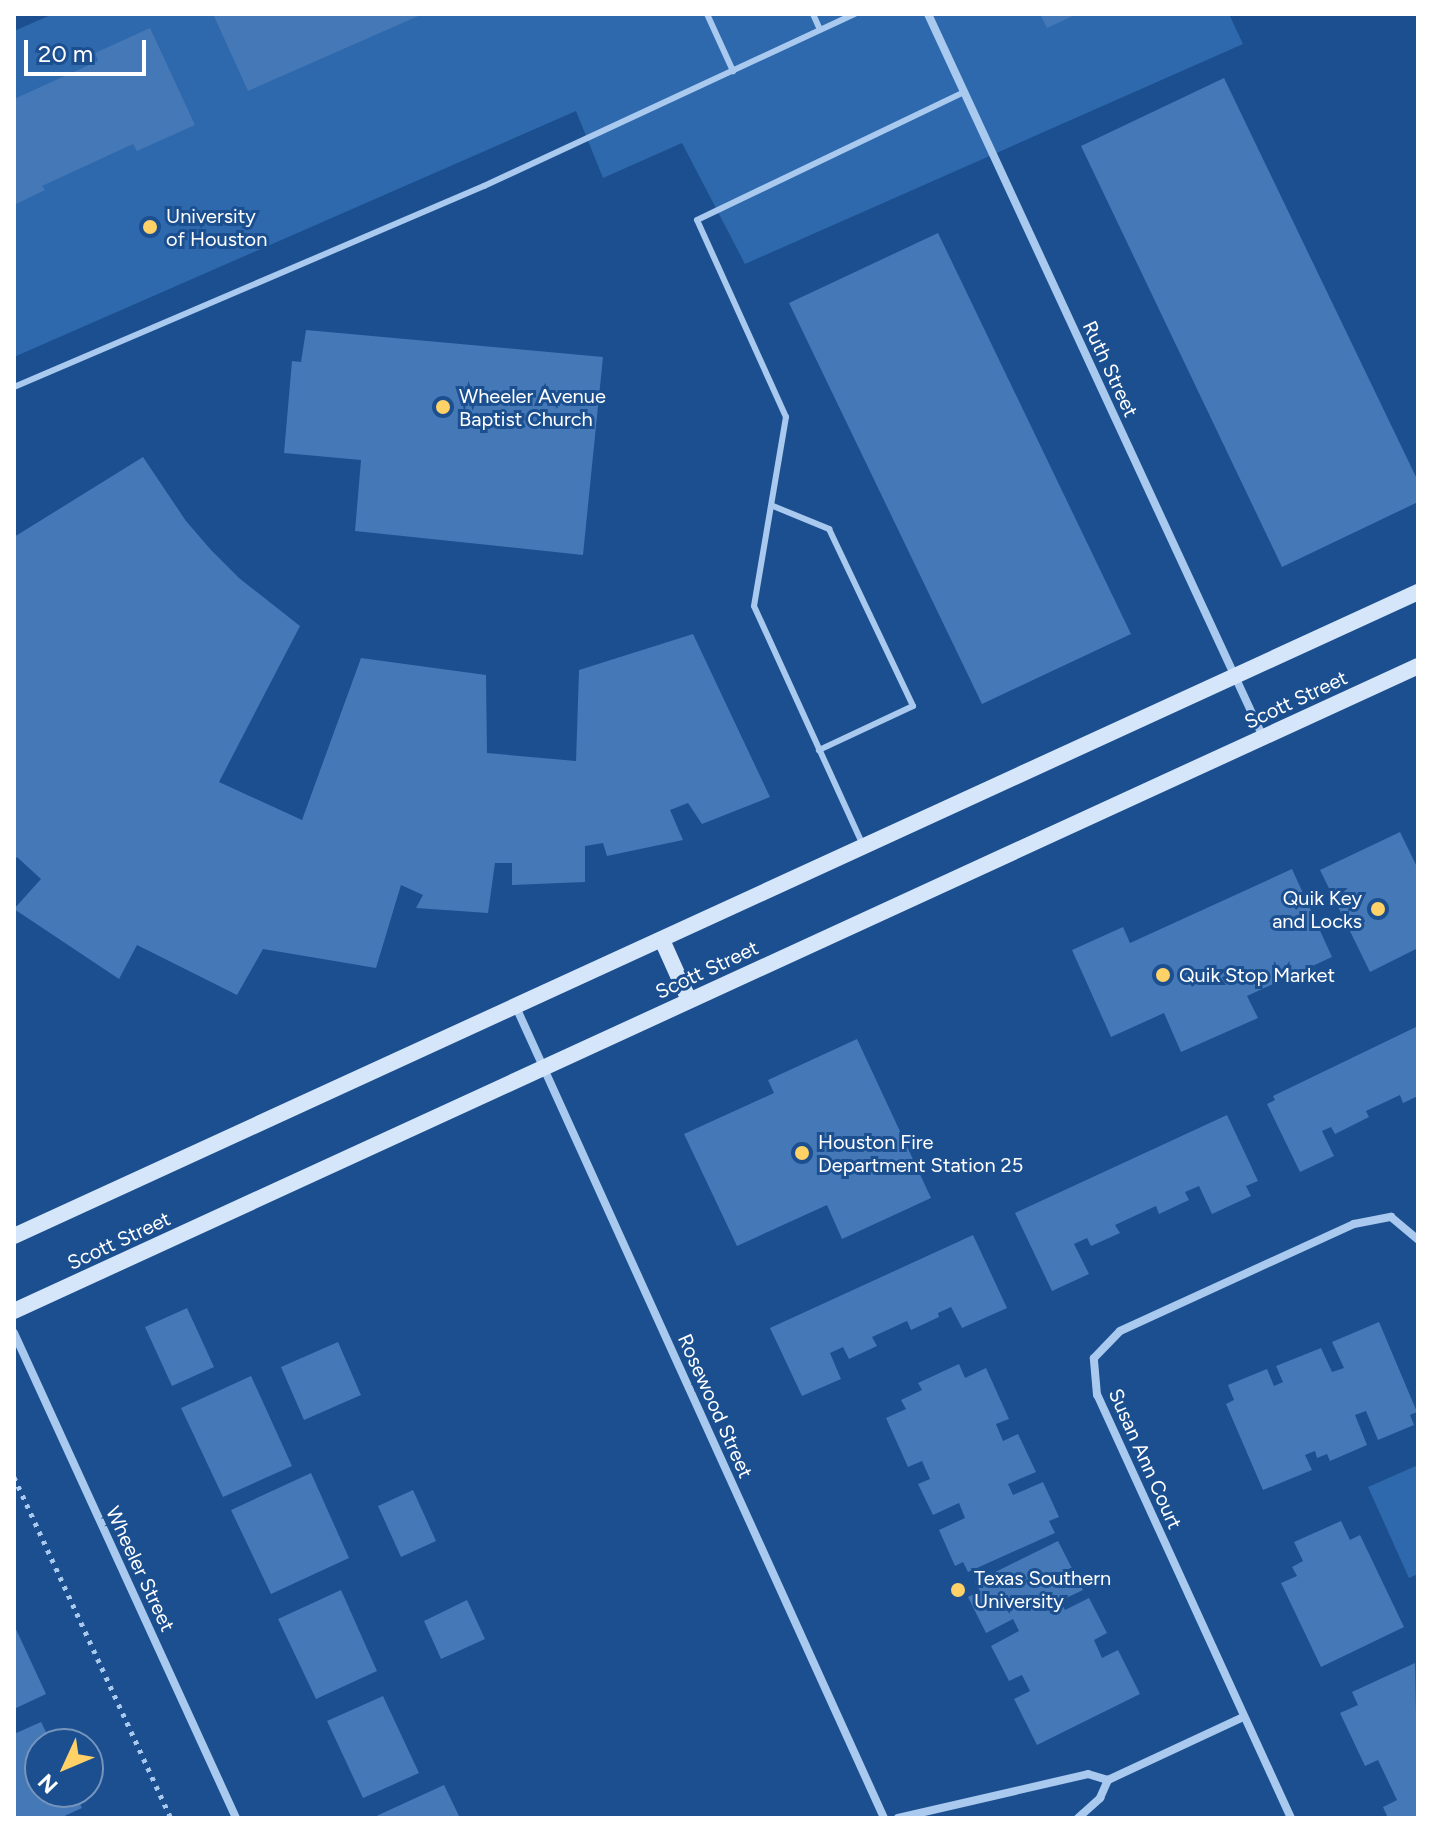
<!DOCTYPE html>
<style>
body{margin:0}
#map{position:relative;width:1432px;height:1832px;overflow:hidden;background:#1b4f8f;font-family:Figtree,sans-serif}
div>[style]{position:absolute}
.green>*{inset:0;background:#2e69ad}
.building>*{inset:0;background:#4478b7}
.path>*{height:5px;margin-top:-2.5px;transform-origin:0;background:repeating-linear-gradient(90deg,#a9c9ee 0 4px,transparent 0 10px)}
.lane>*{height:6px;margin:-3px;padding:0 3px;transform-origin:3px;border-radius:3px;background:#a9c9ee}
.street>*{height:8px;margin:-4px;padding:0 4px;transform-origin:4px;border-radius:4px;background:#a9c9ee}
.secondary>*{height:16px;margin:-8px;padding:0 8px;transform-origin:8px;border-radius:8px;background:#d6e6fa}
.dots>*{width:22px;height:22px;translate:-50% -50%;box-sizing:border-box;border:4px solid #1b4f8f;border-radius:50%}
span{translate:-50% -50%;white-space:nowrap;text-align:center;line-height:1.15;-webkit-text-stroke:6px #1b4f8f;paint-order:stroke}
.poi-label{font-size:20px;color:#fff}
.left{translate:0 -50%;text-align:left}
.right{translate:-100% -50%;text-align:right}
.street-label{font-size:20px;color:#fff}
.frame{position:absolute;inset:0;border:16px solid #fff;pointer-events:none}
.north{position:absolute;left:24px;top:1728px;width:80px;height:80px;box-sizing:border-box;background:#1b4f8f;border:2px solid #7695bc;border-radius:50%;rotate:226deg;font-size:22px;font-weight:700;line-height:32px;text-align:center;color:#fff}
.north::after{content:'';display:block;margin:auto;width:28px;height:36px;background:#ffd166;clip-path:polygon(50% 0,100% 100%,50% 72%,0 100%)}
.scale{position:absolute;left:24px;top:40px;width:122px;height:36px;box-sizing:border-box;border:4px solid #fff;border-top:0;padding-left:10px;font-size:24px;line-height:28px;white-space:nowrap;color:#fff;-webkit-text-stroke:6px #1b4f8f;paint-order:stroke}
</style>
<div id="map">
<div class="green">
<div style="clip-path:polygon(53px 14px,1229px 14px,1243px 44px,745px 264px,682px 143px,603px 178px,576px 111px,14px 357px,14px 31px)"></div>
<div style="clip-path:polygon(1418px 1465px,1418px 1574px,1409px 1578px,1368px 1487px)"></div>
</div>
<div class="building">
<div style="clip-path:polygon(213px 14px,423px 14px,248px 91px)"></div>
<div style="clip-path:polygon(1040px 14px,1077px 14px,1047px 28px)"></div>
<div style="clip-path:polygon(150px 28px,195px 125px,137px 151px,133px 144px,42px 186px,45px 190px,14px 205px,14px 99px,98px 61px,95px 53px)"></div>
<div style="clip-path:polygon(1224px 78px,1418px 481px,1418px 502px,1282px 567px,1081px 146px)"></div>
<div style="clip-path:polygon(938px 233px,1131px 634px,982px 704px,789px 303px)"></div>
<div style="clip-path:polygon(306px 330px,603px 357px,583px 555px,355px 531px,361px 460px,284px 453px,292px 361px,301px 362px)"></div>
<div style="clip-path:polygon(143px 457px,186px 521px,211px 550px,239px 578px,300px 626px,219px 782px,302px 820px,361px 658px,486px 675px,487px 753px,576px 761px,579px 670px,693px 634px,770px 797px,702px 824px,688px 803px,670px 810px,683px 840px,607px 856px,603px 843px,585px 846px,585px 882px,512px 885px,512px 863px,495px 863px,488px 913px,416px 908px,423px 895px,401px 885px,376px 968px,263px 949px,237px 995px,137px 945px,119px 979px,14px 909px,41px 879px,17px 857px,14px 861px,14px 537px)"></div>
<div style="clip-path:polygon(1400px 832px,1418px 869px,1418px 948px,1370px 972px,1320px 870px)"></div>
<div style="clip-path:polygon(1292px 869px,1332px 957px,1247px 996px,1258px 1018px,1181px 1052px,1164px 1013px,1111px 1037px,1072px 950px,1123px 927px,1130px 943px)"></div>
<div style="clip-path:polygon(1418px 1026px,1418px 1096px,1403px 1103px,1400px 1095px,1366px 1111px,1369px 1117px,1335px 1134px,1331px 1127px,1322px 1131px,1334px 1156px,1300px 1172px,1267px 1104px,1275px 1100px,1273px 1096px)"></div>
<div style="clip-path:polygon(857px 1039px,931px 1198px,842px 1239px,827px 1205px,737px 1246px,684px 1134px,774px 1093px,768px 1080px)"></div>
<div style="clip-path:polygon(1227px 1115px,1258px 1181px,1246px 1186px,1251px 1196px,1212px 1214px,1199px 1186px,1185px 1192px,1189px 1200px,1159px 1214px,1156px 1206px,1115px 1225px,1120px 1233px,1091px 1246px,1087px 1238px,1074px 1244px,1089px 1274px,1052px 1291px,1015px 1213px)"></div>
<div style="clip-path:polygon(973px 1235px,1007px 1308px,962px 1328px,951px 1307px,938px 1313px,939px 1317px,911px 1330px,907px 1321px,872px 1337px,877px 1346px,849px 1359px,843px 1347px,830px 1353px,841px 1379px,802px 1396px,770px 1328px)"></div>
<div style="clip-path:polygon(187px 1308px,214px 1367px,172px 1386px,145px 1327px)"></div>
<div style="clip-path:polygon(1379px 1322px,1417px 1412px,1410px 1415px,1414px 1425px,1378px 1440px,1366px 1411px,1355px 1415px,1367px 1445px,1330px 1461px,1327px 1454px,1317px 1458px,1315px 1451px,1305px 1455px,1312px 1470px,1263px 1490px,1226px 1404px,1234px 1400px,1228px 1385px,1267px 1369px,1274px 1386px,1283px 1382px,1276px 1366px,1321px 1348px,1332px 1372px,1344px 1368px,1332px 1342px)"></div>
<div style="clip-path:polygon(338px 1342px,361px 1395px,304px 1420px,281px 1367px)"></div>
<div style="clip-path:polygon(959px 1364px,965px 1378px,986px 1368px,1009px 1419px,996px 1424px,1003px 1441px,1018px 1434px,1036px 1472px,1008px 1484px,1013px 1495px,1043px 1482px,1059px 1517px,1049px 1521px,1055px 1533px,968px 1572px,963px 1562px,955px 1566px,939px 1530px,965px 1518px,959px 1503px,933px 1515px,918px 1484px,930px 1479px,922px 1461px,908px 1467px,886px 1418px,906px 1409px,901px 1400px,922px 1390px,918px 1383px)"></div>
<div style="clip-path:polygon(251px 1376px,292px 1466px,223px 1497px,181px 1408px)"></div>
<div style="clip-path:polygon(311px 1473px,349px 1558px,271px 1594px,231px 1510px)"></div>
<div style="clip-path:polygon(413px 1490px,436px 1541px,401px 1557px,378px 1506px)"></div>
<div style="clip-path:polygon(1341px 1521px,1350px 1540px,1360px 1535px,1404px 1627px,1321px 1667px,1281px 1583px,1297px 1576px,1292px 1567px,1303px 1561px,1294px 1542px)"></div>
<div style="clip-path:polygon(1058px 1541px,1083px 1590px,1060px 1601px,1065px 1610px,1089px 1598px,1107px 1633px,1094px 1640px,1102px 1658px,1118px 1650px,1140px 1694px,1037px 1745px,1014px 1699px,1030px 1691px,1022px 1675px,1009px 1681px,991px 1646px,1019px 1631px,1013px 1619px,986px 1633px,968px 1597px,980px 1591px,975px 1582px)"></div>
<div style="clip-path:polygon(341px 1590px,377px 1671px,316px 1699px,278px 1619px)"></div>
<div style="clip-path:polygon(467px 1600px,485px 1639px,441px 1659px,424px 1621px)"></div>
<div style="clip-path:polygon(14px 1625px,46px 1694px,14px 1709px)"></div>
<div style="clip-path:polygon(1415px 1663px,1418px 1818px,1388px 1818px,1383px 1807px,1397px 1800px,1378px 1760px,1365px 1766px,1340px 1713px,1358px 1705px,1352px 1692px)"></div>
<div style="clip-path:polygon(383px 1696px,419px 1773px,363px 1798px,327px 1721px)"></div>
<div style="clip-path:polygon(41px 1722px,52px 1744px,40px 1744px,40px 1792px,74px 1792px,82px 1808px,60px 1818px,14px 1818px,14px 1734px)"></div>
<div style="clip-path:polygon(444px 1785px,460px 1818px,372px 1818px)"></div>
</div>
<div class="path">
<div style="left:14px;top:1477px;width:375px;rotate:65.3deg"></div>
</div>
<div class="lane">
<div style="left:707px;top:14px;width:63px;rotate:65.5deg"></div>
<div style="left:813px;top:14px;width:17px;rotate:66deg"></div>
<div style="left:14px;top:387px;width:511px;rotate:-23.15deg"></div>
<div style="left:484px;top:186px;width:409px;rotate:-24.9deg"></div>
<div style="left:773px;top:506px;width:61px;rotate:22.3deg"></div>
<div style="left:829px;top:529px;width:196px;rotate:64.6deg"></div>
<div style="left:913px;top:706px;width:104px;rotate:154.9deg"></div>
<div style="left:862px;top:843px;width:260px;rotate:-114.5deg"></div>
<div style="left:754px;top:606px;width:192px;rotate:-80.4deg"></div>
<div style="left:786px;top:417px;width:216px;rotate:-114.3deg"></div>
<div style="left:697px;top:220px;width:296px;rotate:-25.6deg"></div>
</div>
<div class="street">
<div style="left:928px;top:14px;width:797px;rotate:65.14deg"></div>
<div style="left:516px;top:1007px;width:891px;rotate:65.59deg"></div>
<div style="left:14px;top:1333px;width:533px;rotate:65.4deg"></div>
<div style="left:898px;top:1818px;width:195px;rotate:-13deg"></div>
<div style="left:1088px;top:1774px;width:21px;rotate:17deg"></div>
<div style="left:1078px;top:1818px;width:30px;rotate:-42deg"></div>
<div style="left:1100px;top:1798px;width:20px;rotate:-66deg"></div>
<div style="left:1108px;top:1780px;width:149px;rotate:-25deg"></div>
<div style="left:1291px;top:1818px;width:465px;rotate:-114.6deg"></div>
<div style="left:1097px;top:1395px;width:37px;rotate:-95deg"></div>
<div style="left:1094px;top:1358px;width:37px;rotate:-46deg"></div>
<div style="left:1120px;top:1331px;width:257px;rotate:-24.6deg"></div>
<div style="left:1354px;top:1224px;width:38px;rotate:-11deg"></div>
<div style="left:1391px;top:1217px;width:35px;rotate:40deg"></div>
</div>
<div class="secondary">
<div style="left:662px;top:940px;width:66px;rotate:65.8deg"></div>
<div style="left:14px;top:1236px;width:1545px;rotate:-24.64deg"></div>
<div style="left:14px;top:1311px;width:1545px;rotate:-24.67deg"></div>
</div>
<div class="dots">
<div style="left:150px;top:227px;background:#ffd166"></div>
<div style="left:443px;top:407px;background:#ffd166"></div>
<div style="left:1378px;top:909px;background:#ffd166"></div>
<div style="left:1163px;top:975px;background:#ffd166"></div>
<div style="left:802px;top:1153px;background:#ffd166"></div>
<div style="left:958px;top:1590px;background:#ffd166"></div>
</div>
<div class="poi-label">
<span class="left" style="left:166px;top:228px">University<br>of Houston</span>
<span class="left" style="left:459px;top:408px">Wheeler Avenue<br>Baptist Church</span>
<span class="right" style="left:1362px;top:910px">Quik Key<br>and Locks</span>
<span class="left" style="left:1179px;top:975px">Quik Stop Market</span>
<span class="left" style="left:818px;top:1154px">Houston Fire<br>Department Station 25</span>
<span class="left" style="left:974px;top:1590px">Texas Southern<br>University</span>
</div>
<div class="street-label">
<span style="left:1110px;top:369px;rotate:65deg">Ruth Street</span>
<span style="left:1296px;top:700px;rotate:-25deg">Scott Street</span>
<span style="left:707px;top:970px;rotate:-25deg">Scott Street</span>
<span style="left:119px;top:1241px;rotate:-25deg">Scott Street</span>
<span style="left:715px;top:1406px;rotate:66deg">Rosewood Street</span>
<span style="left:1145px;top:1459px;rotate:66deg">Susan Ann Court</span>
<span style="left:140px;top:1569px;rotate:65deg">Wheeler Street</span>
</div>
<div class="frame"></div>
<div class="north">N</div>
<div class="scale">20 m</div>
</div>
